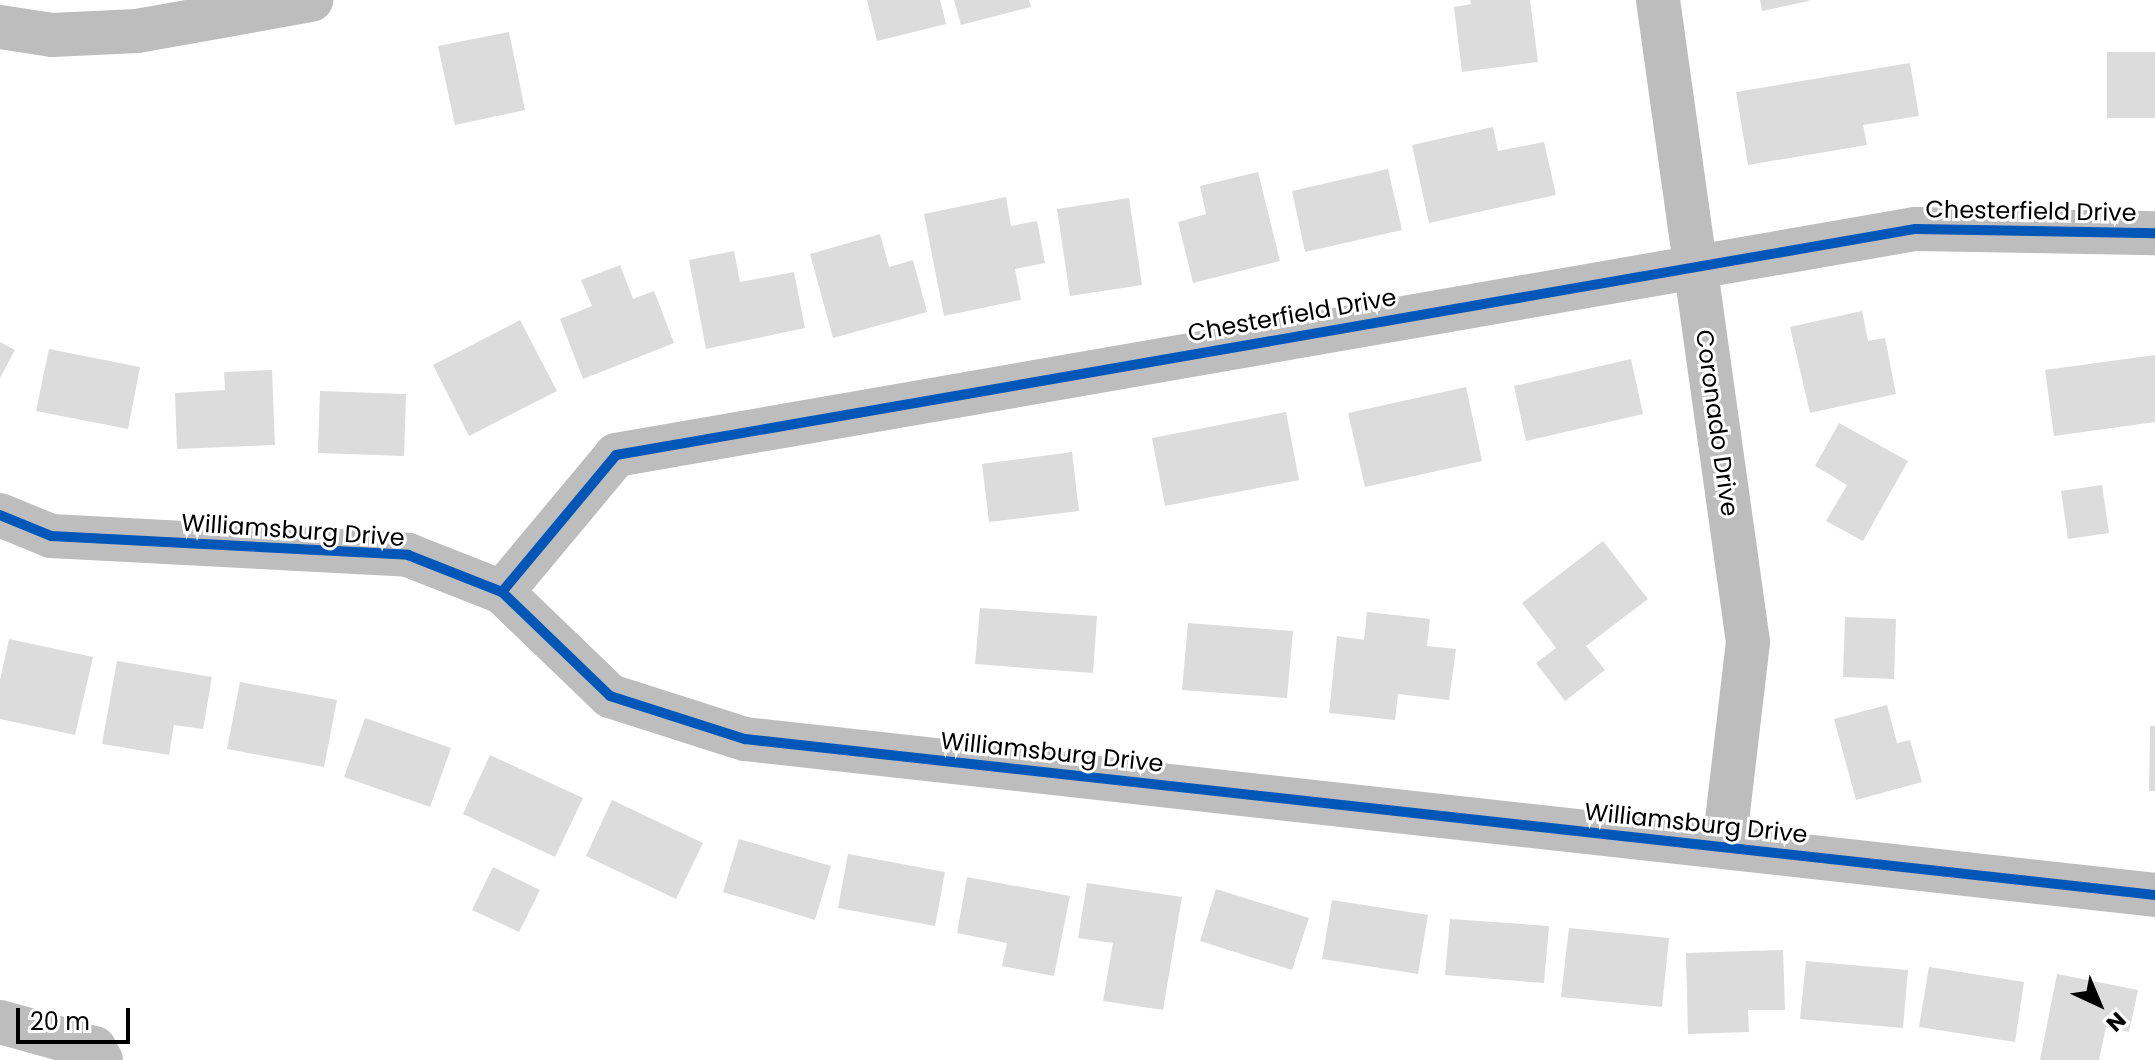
<!DOCTYPE html>
<style>
body{margin:0}
#map{position:relative;width:2155px;height:1060px;overflow:hidden;background:#fff;font-family:Poppins,sans-serif}
div>[style]{position:absolute}
.building>*{inset:0;background:#dcdcdc}
.minor>*{height:44px;margin:-22px;padding:0 22px;transform-origin:22px;border-radius:22px;background:#bdbdbd}
.cycleway>*{height:10px;margin:-5px;padding:0 5px;transform-origin:5px;border-radius:5px;background:#0057b8}
span{translate:-50% -50%;white-space:nowrap;text-align:center;line-height:1.15;-webkit-text-stroke:6px #fff;paint-order:stroke}
.street-label{font-size:24px;color:#000}
.north{position:absolute;left:2059px;top:964px;width:80px;height:80px;-webkit-text-stroke:6px #fff;paint-order:stroke;rotate:136deg;font-size:22px;font-weight:700;line-height:32px;text-align:center;color:#000}
.north::after{content:'';display:block;margin:auto;width:28px;height:36px;background:#000;clip-path:polygon(50% 0,100% 100%,50% 72%,0 100%)}
.scale{position:absolute;left:16px;top:1008px;width:114px;height:36px;box-sizing:border-box;border:4px solid #000;border-top:0;padding-left:10px;font-size:24px;line-height:28px;white-space:nowrap;color:#000;-webkit-text-stroke:6px #fff;paint-order:stroke}
</style>
<div id="map">
<div class="building">
<div style="clip-path:polygon(867px 0,940px 0,946px 24px,877px 41px)"></div>
<div style="clip-path:polygon(954px 0,1029px 0,1031px 7px,961px 25px)"></div>
<div style="clip-path:polygon(1470px 0,1530px 0,1538px 62px,1462px 72px,1454px 7px,1471px 4px)"></div>
<div style="clip-path:polygon(1760px 0,1809px 0,1809px 1px,1762px 11px)"></div>
<div style="clip-path:polygon(509px 32px,525px 110px,455px 125px,438px 46px)"></div>
<div style="clip-path:polygon(2107px 52px,2155px 52px,2155px 118px,2107px 118px)"></div>
<div style="clip-path:polygon(1910px 63px,1919px 116px,1863px 125px,1867px 145px,1748px 165px,1736px 92px)"></div>
<div style="clip-path:polygon(1493px 127px,1498px 151px,1544px 142px,1556px 195px,1429px 223px,1412px 145px)"></div>
<div style="clip-path:polygon(1388px 169px,1402px 230px,1305px 252px,1292px 191px)"></div>
<div style="clip-path:polygon(1258px 172px,1280px 261px,1193px 283px,1178px 222px,1206px 214px,1200px 186px)"></div>
<div style="clip-path:polygon(1006px 197px,1011px 226px,1037px 221px,1045px 263px,1015px 269px,1021px 300px,944px 316px,924px 214px)"></div>
<div style="clip-path:polygon(1129px 198px,1142px 285px,1070px 296px,1057px 209px)"></div>
<div style="clip-path:polygon(880px 234px,889px 267px,913px 260px,927px 312px,833px 338px,810px 254px)"></div>
<div style="clip-path:polygon(734px 251px,740px 282px,794px 272px,805px 328px,706px 349px,689px 260px)"></div>
<div style="clip-path:polygon(620px 265px,633px 299px,654px 291px,674px 343px,583px 379px,560px 319px,592px 306px,581px 280px)"></div>
<div style="clip-path:polygon(1862px 311px,1868px 341px,1885px 338px,1896px 394px,1810px 413px,1790px 327px)"></div>
<div style="clip-path:polygon(520px 320px,557px 391px,469px 436px,433px 365px)"></div>
<div style="clip-path:polygon(0 342px,15px 350px,0 378px)"></div>
<div style="clip-path:polygon(49px 349px,140px 367px,128px 429px,36px 411px)"></div>
<div style="clip-path:polygon(2155px 355px,2155px 422px,2054px 436px,2045px 370px)"></div>
<div style="clip-path:polygon(1631px 359px,1643px 414px,1526px 441px,1514px 386px)"></div>
<div style="clip-path:polygon(272px 370px,275px 445px,177px 449px,175px 393px,225px 390px,224px 372px)"></div>
<div style="clip-path:polygon(1466px 387px,1482px 461px,1365px 487px,1348px 413px)"></div>
<div style="clip-path:polygon(320px 391px,406px 394px,404px 456px,318px 453px)"></div>
<div style="clip-path:polygon(1286px 412px,1299px 480px,1165px 506px,1152px 438px)"></div>
<div style="clip-path:polygon(1839px 423px,1908px 461px,1863px 541px,1826px 521px,1847px 485px,1815px 466px)"></div>
<div style="clip-path:polygon(1072px 452px,1079px 511px,989px 522px,982px 464px)"></div>
<div style="clip-path:polygon(2102px 485px,2109px 533px,2068px 539px,2061px 491px)"></div>
<div style="clip-path:polygon(1603px 541px,1648px 599px,1586px 646px,1605px 670px,1565px 701px,1536px 663px,1556px 648px,1522px 603px)"></div>
<div style="clip-path:polygon(980px 608px,1097px 616px,1093px 673px,975px 664px)"></div>
<div style="clip-path:polygon(1367px 612px,1430px 619px,1427px 646px,1456px 649px,1449px 700px,1398px 694px,1395px 720px,1329px 713px,1337px 636px,1364px 640px)"></div>
<div style="clip-path:polygon(1845px 617px,1896px 619px,1894px 679px,1843px 677px)"></div>
<div style="clip-path:polygon(1188px 623px,1293px 631px,1287px 698px,1182px 690px)"></div>
<div style="clip-path:polygon(9px 639px,93px 657px,75px 735px,0 719px,0 680px)"></div>
<div style="clip-path:polygon(117px 661px,212px 677px,203px 729px,174px 725px,169px 755px,102px 744px)"></div>
<div style="clip-path:polygon(240px 682px,337px 700px,324px 767px,227px 749px)"></div>
<div style="clip-path:polygon(1887px 705px,1897px 743px,1910px 740px,1922px 782px,1856px 800px,1834px 719px)"></div>
<div style="clip-path:polygon(365px 718px,451px 748px,430px 807px,344px 777px)"></div>
<div style="clip-path:polygon(2150px 726px,2155px 726px,2155px 791px,2149px 791px)"></div>
<div style="clip-path:polygon(490px 755px,583px 798px,555px 857px,463px 814px)"></div>
<div style="clip-path:polygon(612px 800px,703px 843px,676px 899px,586px 856px)"></div>
<div style="clip-path:polygon(739px 839px,831px 866px,815px 920px,723px 892px)"></div>
<div style="clip-path:polygon(848px 854px,945px 872px,935px 926px,838px 908px)"></div>
<div style="clip-path:polygon(493px 867px,540px 890px,519px 932px,472px 910px)"></div>
<div style="clip-path:polygon(967px 877px,1070px 896px,1054px 976px,1002px 966px,1007px 943px,957px 933px)"></div>
<div style="clip-path:polygon(1087px 883px,1182px 897px,1163px 1010px,1103px 1001px,1113px 943px,1078px 938px)"></div>
<div style="clip-path:polygon(1216px 889px,1309px 918px,1292px 970px,1200px 941px)"></div>
<div style="clip-path:polygon(1332px 900px,1428px 915px,1418px 974px,1322px 959px)"></div>
<div style="clip-path:polygon(1450px 919px,1549px 926px,1544px 983px,1445px 975px)"></div>
<div style="clip-path:polygon(1569px 928px,1669px 938px,1662px 1007px,1561px 997px)"></div>
<div style="clip-path:polygon(1783px 950px,1785px 1010px,1748px 1010px,1749px 1032px,1688px 1034px,1686px 953px)"></div>
<div style="clip-path:polygon(1806px 961px,1908px 970px,1903px 1028px,1800px 1019px)"></div>
<div style="clip-path:polygon(1929px 967px,2024px 982px,2015px 1042px,1919px 1027px)"></div>
<div style="clip-path:polygon(2057px 974px,2138px 990px,2129px 1032px,2106px 1027px,2099px 1060px,2040px 1060px)"></div>
</div>
<div class="minor">
<div style="left:1658px;top:0;width:648px;rotate:82.02deg"></div>
<div style="left:1748px;top:642px;width:205px;rotate:96.7deg"></div>
<div style="left:0;top:27px;width:53px;rotate:8.7deg"></div>
<div style="left:52px;top:35px;width:85px;rotate:-2.7deg"></div>
<div style="left:137px;top:31px;width:177px;rotate:-10.1deg"></div>
<div style="left:0;top:515px;width:55px;rotate:22.4deg"></div>
<div style="left:51px;top:536px;width:358px;rotate:3deg"></div>
<div style="left:408px;top:555px;width:101px;rotate:21.5deg"></div>
<div style="left:502px;top:592px;width:150px;rotate:43.9deg"></div>
<div style="left:610px;top:696px;width:142px;rotate:17.7deg"></div>
<div style="left:745px;top:739px;width:1419px;rotate:6.31deg"></div>
<div style="left:502px;top:592px;width:178px;rotate:-50.2deg"></div>
<div style="left:616px;top:455px;width:1319px;rotate:-9.87deg"></div>
<div style="left:1915px;top:229px;width:240px;rotate:1deg"></div>
<div style="left:0;top:1022px;width:98px;rotate:15.5deg"></div>
<div style="left:94px;top:1048px;width:14px;rotate:60deg"></div>
</div>
<div class="cycleway">
<div style="left:0;top:515px;width:55px;rotate:22.4deg"></div>
<div style="left:51px;top:536px;width:358px;rotate:3deg"></div>
<div style="left:408px;top:555px;width:101px;rotate:21.5deg"></div>
<div style="left:502px;top:592px;width:150px;rotate:43.9deg"></div>
<div style="left:610px;top:696px;width:142px;rotate:17.7deg"></div>
<div style="left:745px;top:739px;width:1419px;rotate:6.31deg"></div>
<div style="left:502px;top:592px;width:178px;rotate:-50.2deg"></div>
<div style="left:616px;top:455px;width:1319px;rotate:-9.87deg"></div>
<div style="left:1915px;top:229px;width:240px;rotate:1deg"></div>
</div>
<div class="street-label">
<span style="left:2031px;top:211px;rotate:1deg">Chesterfield Drive</span>
<span style="left:1292px;top:315px;rotate:-10deg">Chesterfield Drive</span>
<span style="left:1717px;top:423px;rotate:82deg">Coronado Drive</span>
<span style="left:293px;top:530px;rotate:4deg">Williamsburg Drive</span>
<span style="left:1052px;top:752px;rotate:6deg">Williamsburg Drive</span>
<span style="left:1696px;top:823px;rotate:6deg">Williamsburg Drive</span>
</div>
<div class="north">N</div>
<div class="scale">20 m</div>
</div>
